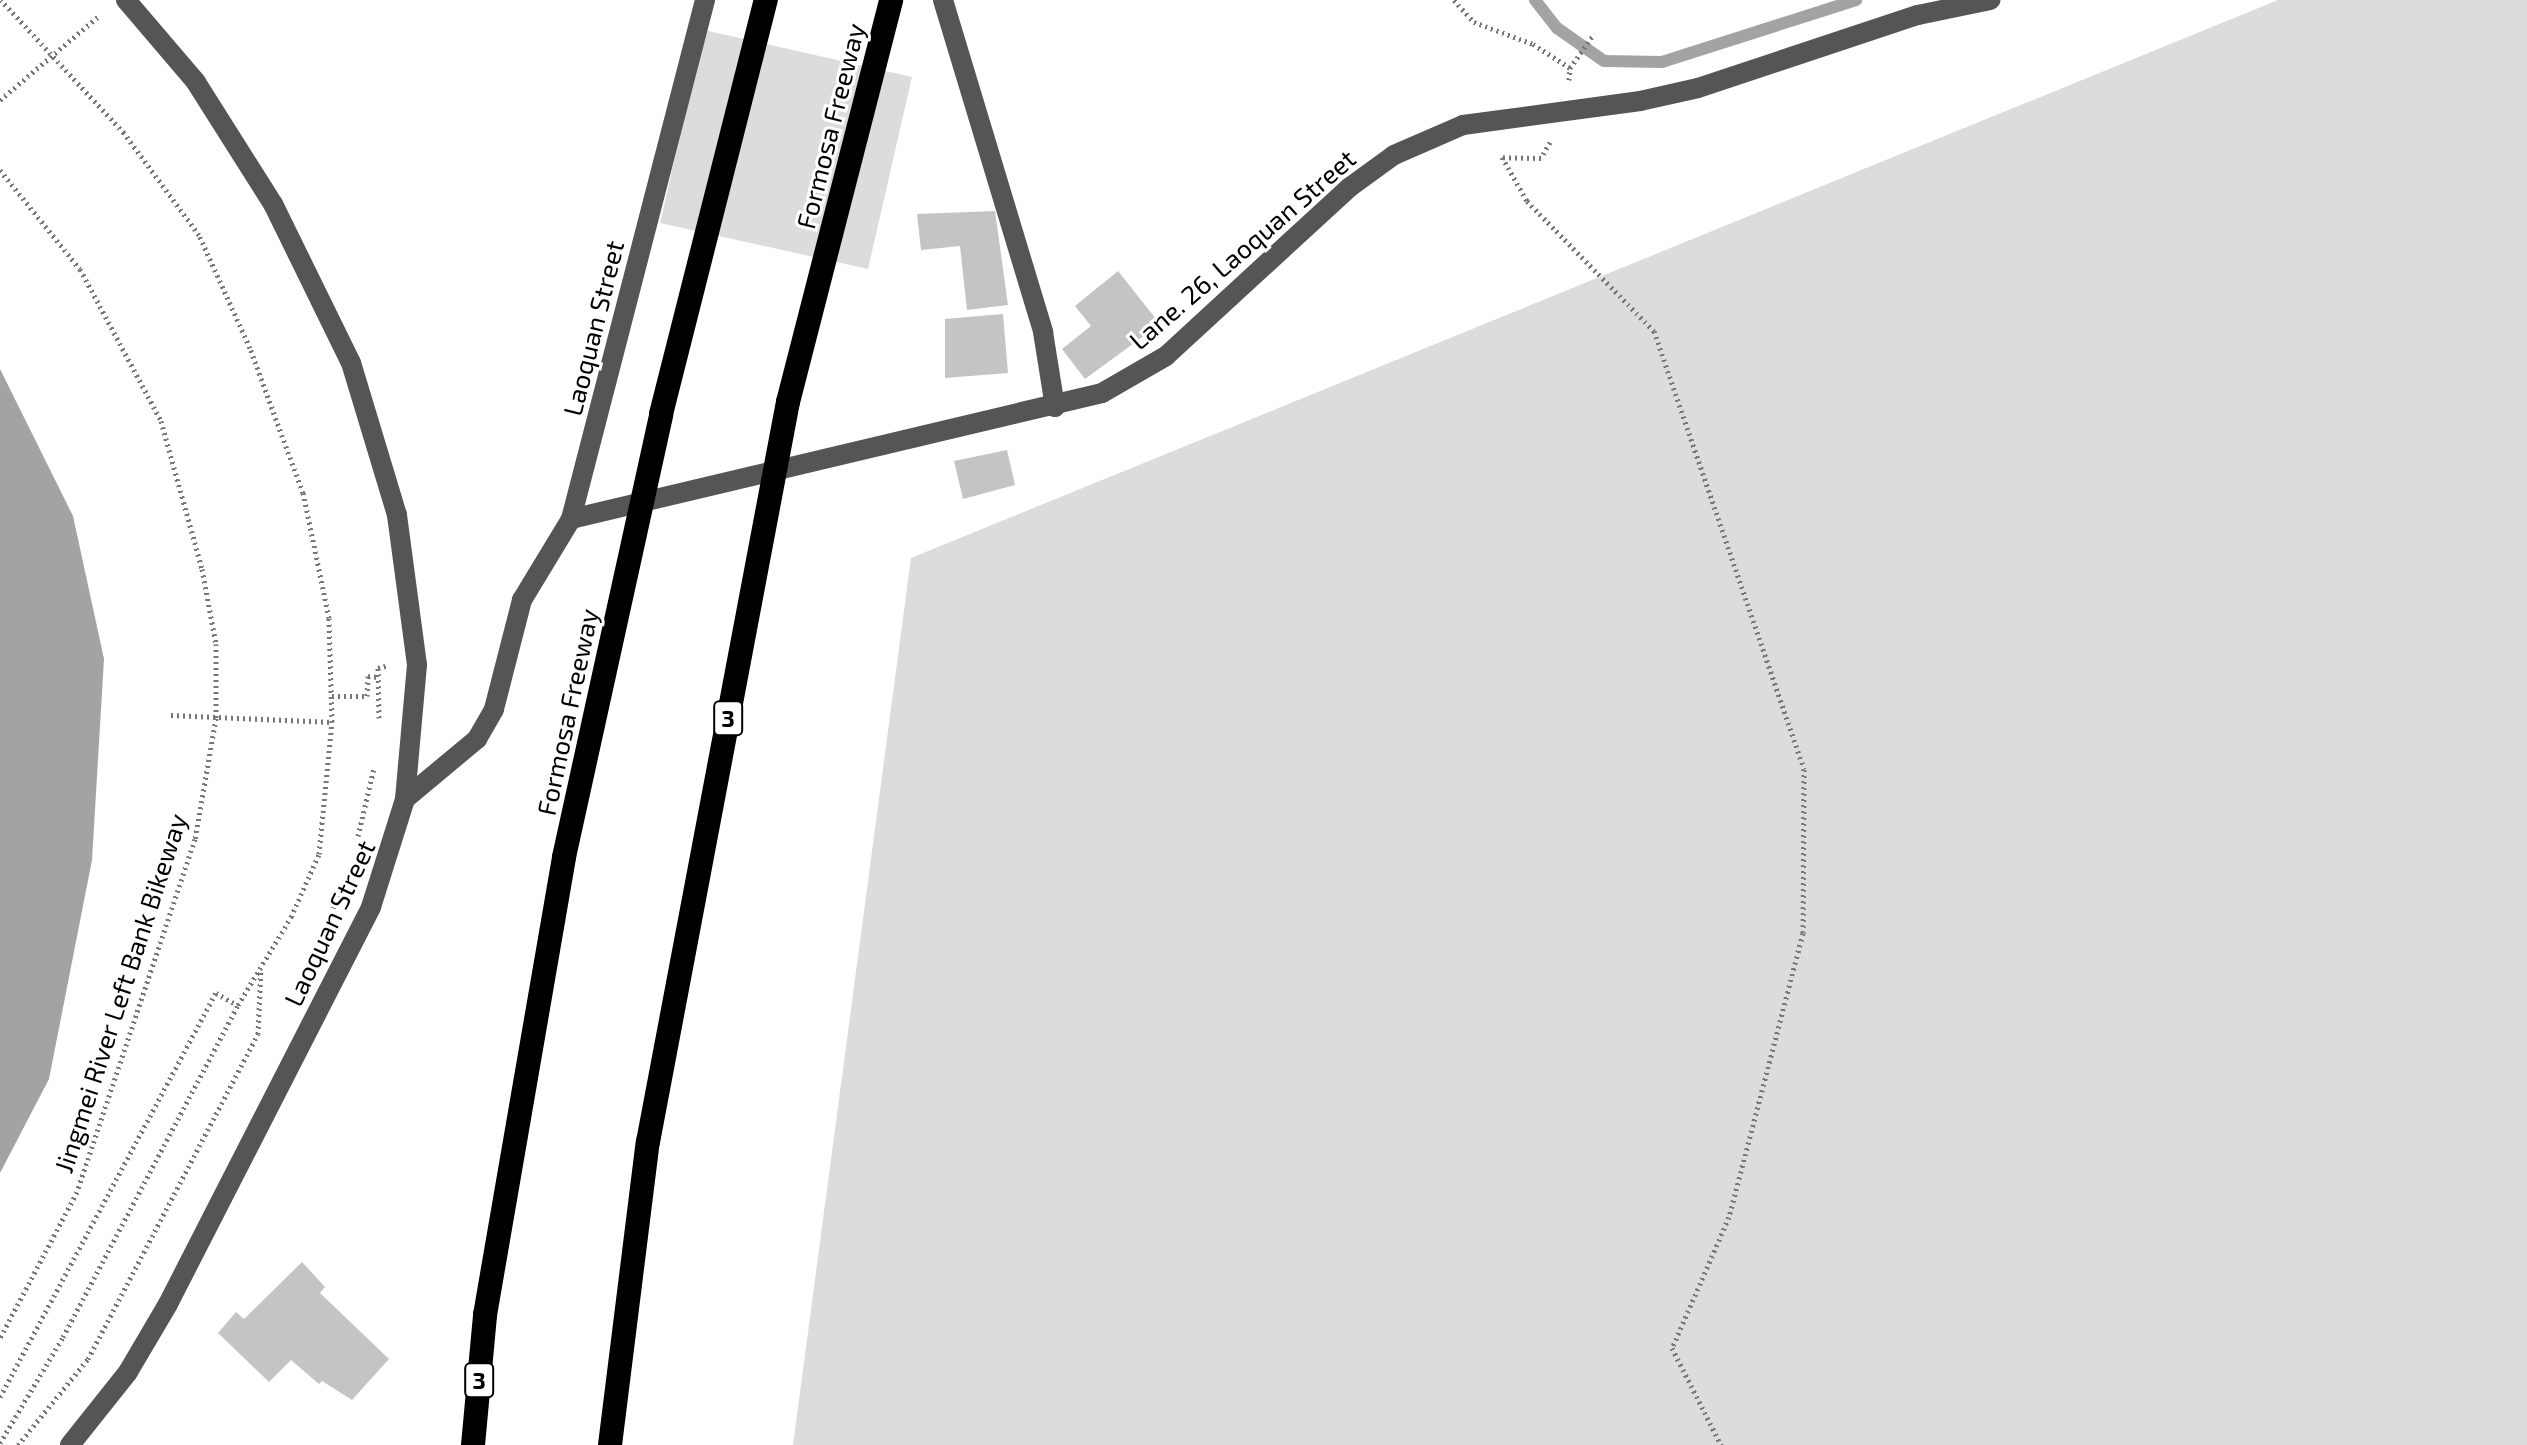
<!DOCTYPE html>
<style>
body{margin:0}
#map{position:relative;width:2527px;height:1445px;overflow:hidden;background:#fff;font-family:"Exo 2",sans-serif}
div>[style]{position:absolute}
.green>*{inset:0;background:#dcdcdc}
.water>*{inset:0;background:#a3a3a3}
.stream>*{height:12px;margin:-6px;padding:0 6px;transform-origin:6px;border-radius:6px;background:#a3a3a3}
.building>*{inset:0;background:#c4c4c4}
.path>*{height:5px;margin-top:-2.5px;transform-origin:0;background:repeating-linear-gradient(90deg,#777 0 2px,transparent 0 6px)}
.minor>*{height:20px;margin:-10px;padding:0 10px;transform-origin:10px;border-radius:10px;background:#555}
.highway>*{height:24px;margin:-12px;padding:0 12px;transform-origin:12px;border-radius:12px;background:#000}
span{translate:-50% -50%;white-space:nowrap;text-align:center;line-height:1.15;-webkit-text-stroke:6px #fff;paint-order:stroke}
.shield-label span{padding:2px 6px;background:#fff;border:2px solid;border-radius:6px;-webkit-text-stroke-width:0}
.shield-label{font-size:24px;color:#000;font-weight:700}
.street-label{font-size:26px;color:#000}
</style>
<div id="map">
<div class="green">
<div style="clip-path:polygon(2278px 0,2527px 0,2527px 1445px,793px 1445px,911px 558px)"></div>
<div style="clip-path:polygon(704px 30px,912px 77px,868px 269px,660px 223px)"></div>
</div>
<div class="water">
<div style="clip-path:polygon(0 369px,73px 516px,104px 659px,92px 860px,49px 1079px,0 1173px)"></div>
</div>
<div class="stream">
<div style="left:1535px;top:0;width:36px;rotate:52deg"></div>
<div style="left:1557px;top:28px;width:57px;rotate:35.1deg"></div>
<div style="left:1604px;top:61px;width:58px;rotate:1deg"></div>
<div style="left:1662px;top:62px;width:204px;rotate:-17.7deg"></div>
</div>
<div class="building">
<div style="clip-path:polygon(995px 211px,1008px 305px,967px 310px,960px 246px,921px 250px,917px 214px)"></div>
<div style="clip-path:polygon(1118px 271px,1160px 324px,1085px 379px,1062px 349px,1091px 326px,1075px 306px)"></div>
<div style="clip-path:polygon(1003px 314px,1008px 373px,945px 378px,945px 319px)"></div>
<div style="clip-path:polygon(1007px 450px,1015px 485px,963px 499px,954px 461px)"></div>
<div style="clip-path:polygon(302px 1262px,325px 1287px,320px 1293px,389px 1359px,352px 1400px,322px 1381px,319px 1384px,291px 1360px,269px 1382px,218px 1333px,236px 1312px,244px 1319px)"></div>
</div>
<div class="path">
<div style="left:1454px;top:0;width:30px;rotate:48deg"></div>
<div style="left:1474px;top:22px;width:63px;rotate:20.4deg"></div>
<div style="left:1533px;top:44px;width:44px;rotate:33deg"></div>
<div style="left:1569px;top:80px;width:12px;rotate:-85deg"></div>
<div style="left:1570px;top:68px;width:42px;rotate:-54.8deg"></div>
<div style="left:0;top:100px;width:131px;rotate:-40.4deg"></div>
<div style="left:1550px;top:142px;width:18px;rotate:119deg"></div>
<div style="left:1541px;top:158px;width:39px;rotate:-179deg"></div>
<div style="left:1502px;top:157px;width:51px;rotate:60.4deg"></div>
<div style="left:1527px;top:201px;width:182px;rotate:45.7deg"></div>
<div style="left:1654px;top:331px;width:463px;rotate:71.1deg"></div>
<div style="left:1804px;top:769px;width:164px;rotate:90.3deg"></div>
<div style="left:1803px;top:933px;width:293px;rotate:104.6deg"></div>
<div style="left:1729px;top:1217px;width:143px;rotate:113.5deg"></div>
<div style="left:1672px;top:1348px;width:109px;rotate:63.2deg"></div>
<div style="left:0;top:170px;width:127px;rotate:51.1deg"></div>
<div style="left:80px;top:269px;width:172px;rotate:61.9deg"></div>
<div style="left:161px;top:421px;width:154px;rotate:74.5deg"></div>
<div style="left:202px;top:569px;width:76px;rotate:79.4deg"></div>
<div style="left:216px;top:644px;width:74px;rotate:90deg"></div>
<div style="left:216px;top:718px;width:123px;rotate:99.8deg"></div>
<div style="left:195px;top:839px;width:372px;rotate:108.5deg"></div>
<div style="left:77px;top:1192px;width:165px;rotate:117.8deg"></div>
<div style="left:332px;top:696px;width:35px"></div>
<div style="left:367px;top:696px;width:20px;rotate:-87deg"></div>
<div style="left:368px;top:676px;width:10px;rotate:6deg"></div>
<div style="left:171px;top:715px;width:161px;rotate:2.5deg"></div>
<div style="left:379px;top:718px;width:50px;rotate:-91.1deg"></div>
<div style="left:378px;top:668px;width:11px;rotate:-15deg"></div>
<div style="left:358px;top:836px;width:70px;rotate:-76.8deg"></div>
<div style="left:333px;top:908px;width:30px;rotate:-67deg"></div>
<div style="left:0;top:1397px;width:458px;rotate:-61.9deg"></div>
<div style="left:216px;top:993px;width:25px;rotate:29deg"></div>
<div style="left:0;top:1443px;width:123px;rotate:-59.3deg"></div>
<div style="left:63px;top:1337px;width:375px;rotate:-62.2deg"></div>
<div style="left:238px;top:1005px;width:103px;rotate:-58.9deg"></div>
<div style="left:291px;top:917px;width:69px;rotate:-66deg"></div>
<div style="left:319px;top:854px;width:133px;rotate:-84.4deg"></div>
<div style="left:332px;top:722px;width:104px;rotate:-91.7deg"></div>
<div style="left:329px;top:618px;width:128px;rotate:-101.7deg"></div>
<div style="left:303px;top:493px;width:154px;rotate:-110.1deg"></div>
<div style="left:250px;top:348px;width:124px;rotate:-114.3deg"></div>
<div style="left:199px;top:235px;width:127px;rotate:-126.3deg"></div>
<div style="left:124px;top:133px;width:181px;rotate:-132.8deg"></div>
<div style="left:18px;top:1445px;width:111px;rotate:-50.9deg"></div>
<div style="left:88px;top:1359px;width:367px;rotate:-62.4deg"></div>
<div style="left:258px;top:1034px;width:65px;rotate:-87.4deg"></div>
</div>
<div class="minor">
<div style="left:943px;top:0;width:347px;rotate:73.2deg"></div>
<div style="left:1043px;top:332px;width:76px;rotate:80.9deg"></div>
<div style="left:571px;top:519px;width:546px;rotate:-13.35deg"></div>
<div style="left:1102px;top:393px;width:74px;rotate:-30deg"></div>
<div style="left:1166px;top:356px;width:250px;rotate:-42.6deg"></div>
<div style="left:1350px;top:187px;width:54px;rotate:-36deg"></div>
<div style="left:1394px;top:155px;width:75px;rotate:-23.5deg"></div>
<div style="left:1463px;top:125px;width:179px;rotate:-7.7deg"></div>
<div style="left:1640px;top:101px;width:59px;rotate:-12.6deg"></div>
<div style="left:1698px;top:88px;width:232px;rotate:-18.4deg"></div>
<div style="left:1918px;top:15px;width:74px;rotate:-11.8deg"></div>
<div style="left:405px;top:799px;width:94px;rotate:-39.8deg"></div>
<div style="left:477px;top:739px;width:34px;rotate:-60deg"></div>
<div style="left:494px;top:709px;width:113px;rotate:-75.6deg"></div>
<div style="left:522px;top:600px;width:95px;rotate:-58.8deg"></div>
<div style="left:571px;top:519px;width:536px;rotate:-75.52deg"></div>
<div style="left:70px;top:1445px;width:93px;rotate:-51.5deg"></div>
<div style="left:128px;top:1372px;width:79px;rotate:-59.5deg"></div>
<div style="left:168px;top:1304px;width:446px;rotate:-62.9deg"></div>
<div style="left:371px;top:907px;width:113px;rotate:-72.5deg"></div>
<div style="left:405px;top:799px;width:135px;rotate:-84.9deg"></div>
<div style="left:417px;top:665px;width:151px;rotate:-97.6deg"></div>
<div style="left:397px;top:515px;width:159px;rotate:-106.8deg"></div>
<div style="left:351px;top:363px;width:177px;rotate:-116.1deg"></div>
<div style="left:273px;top:204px;width:144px;rotate:-122.3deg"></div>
<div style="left:196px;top:82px;width:108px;rotate:-130.5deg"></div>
</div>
<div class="highway">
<div style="left:473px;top:1445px;width:131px;rotate:-84.7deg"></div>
<div style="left:485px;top:1315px;width:465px;rotate:-80.2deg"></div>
<div style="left:564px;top:857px;width:453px;rotate:-77.6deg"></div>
<div style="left:661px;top:414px;width:427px;rotate:-75.8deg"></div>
<div style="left:610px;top:1445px;width:305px;rotate:-82.9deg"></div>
<div style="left:648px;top:1142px;width:753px;rotate:-79.29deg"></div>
<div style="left:788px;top:402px;width:415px;rotate:-75.6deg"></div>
</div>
<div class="shield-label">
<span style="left:728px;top:718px">3</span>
<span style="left:479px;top:1380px">3</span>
</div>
<div class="street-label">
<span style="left:830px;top:126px;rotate:-76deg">Formosa Freeway</span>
<span style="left:1242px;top:249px;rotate:-41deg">Lane. 26, Laoquan Street</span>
<span style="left:593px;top:328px;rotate:-76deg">Laoquan Street</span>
<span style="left:567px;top:712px;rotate:-78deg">Formosa Freeway</span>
<span style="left:329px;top:923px;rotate:-65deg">Laoquan Street</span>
<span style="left:120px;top:993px;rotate:-72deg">Jingmei River Left Bank Bikeway</span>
</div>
</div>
